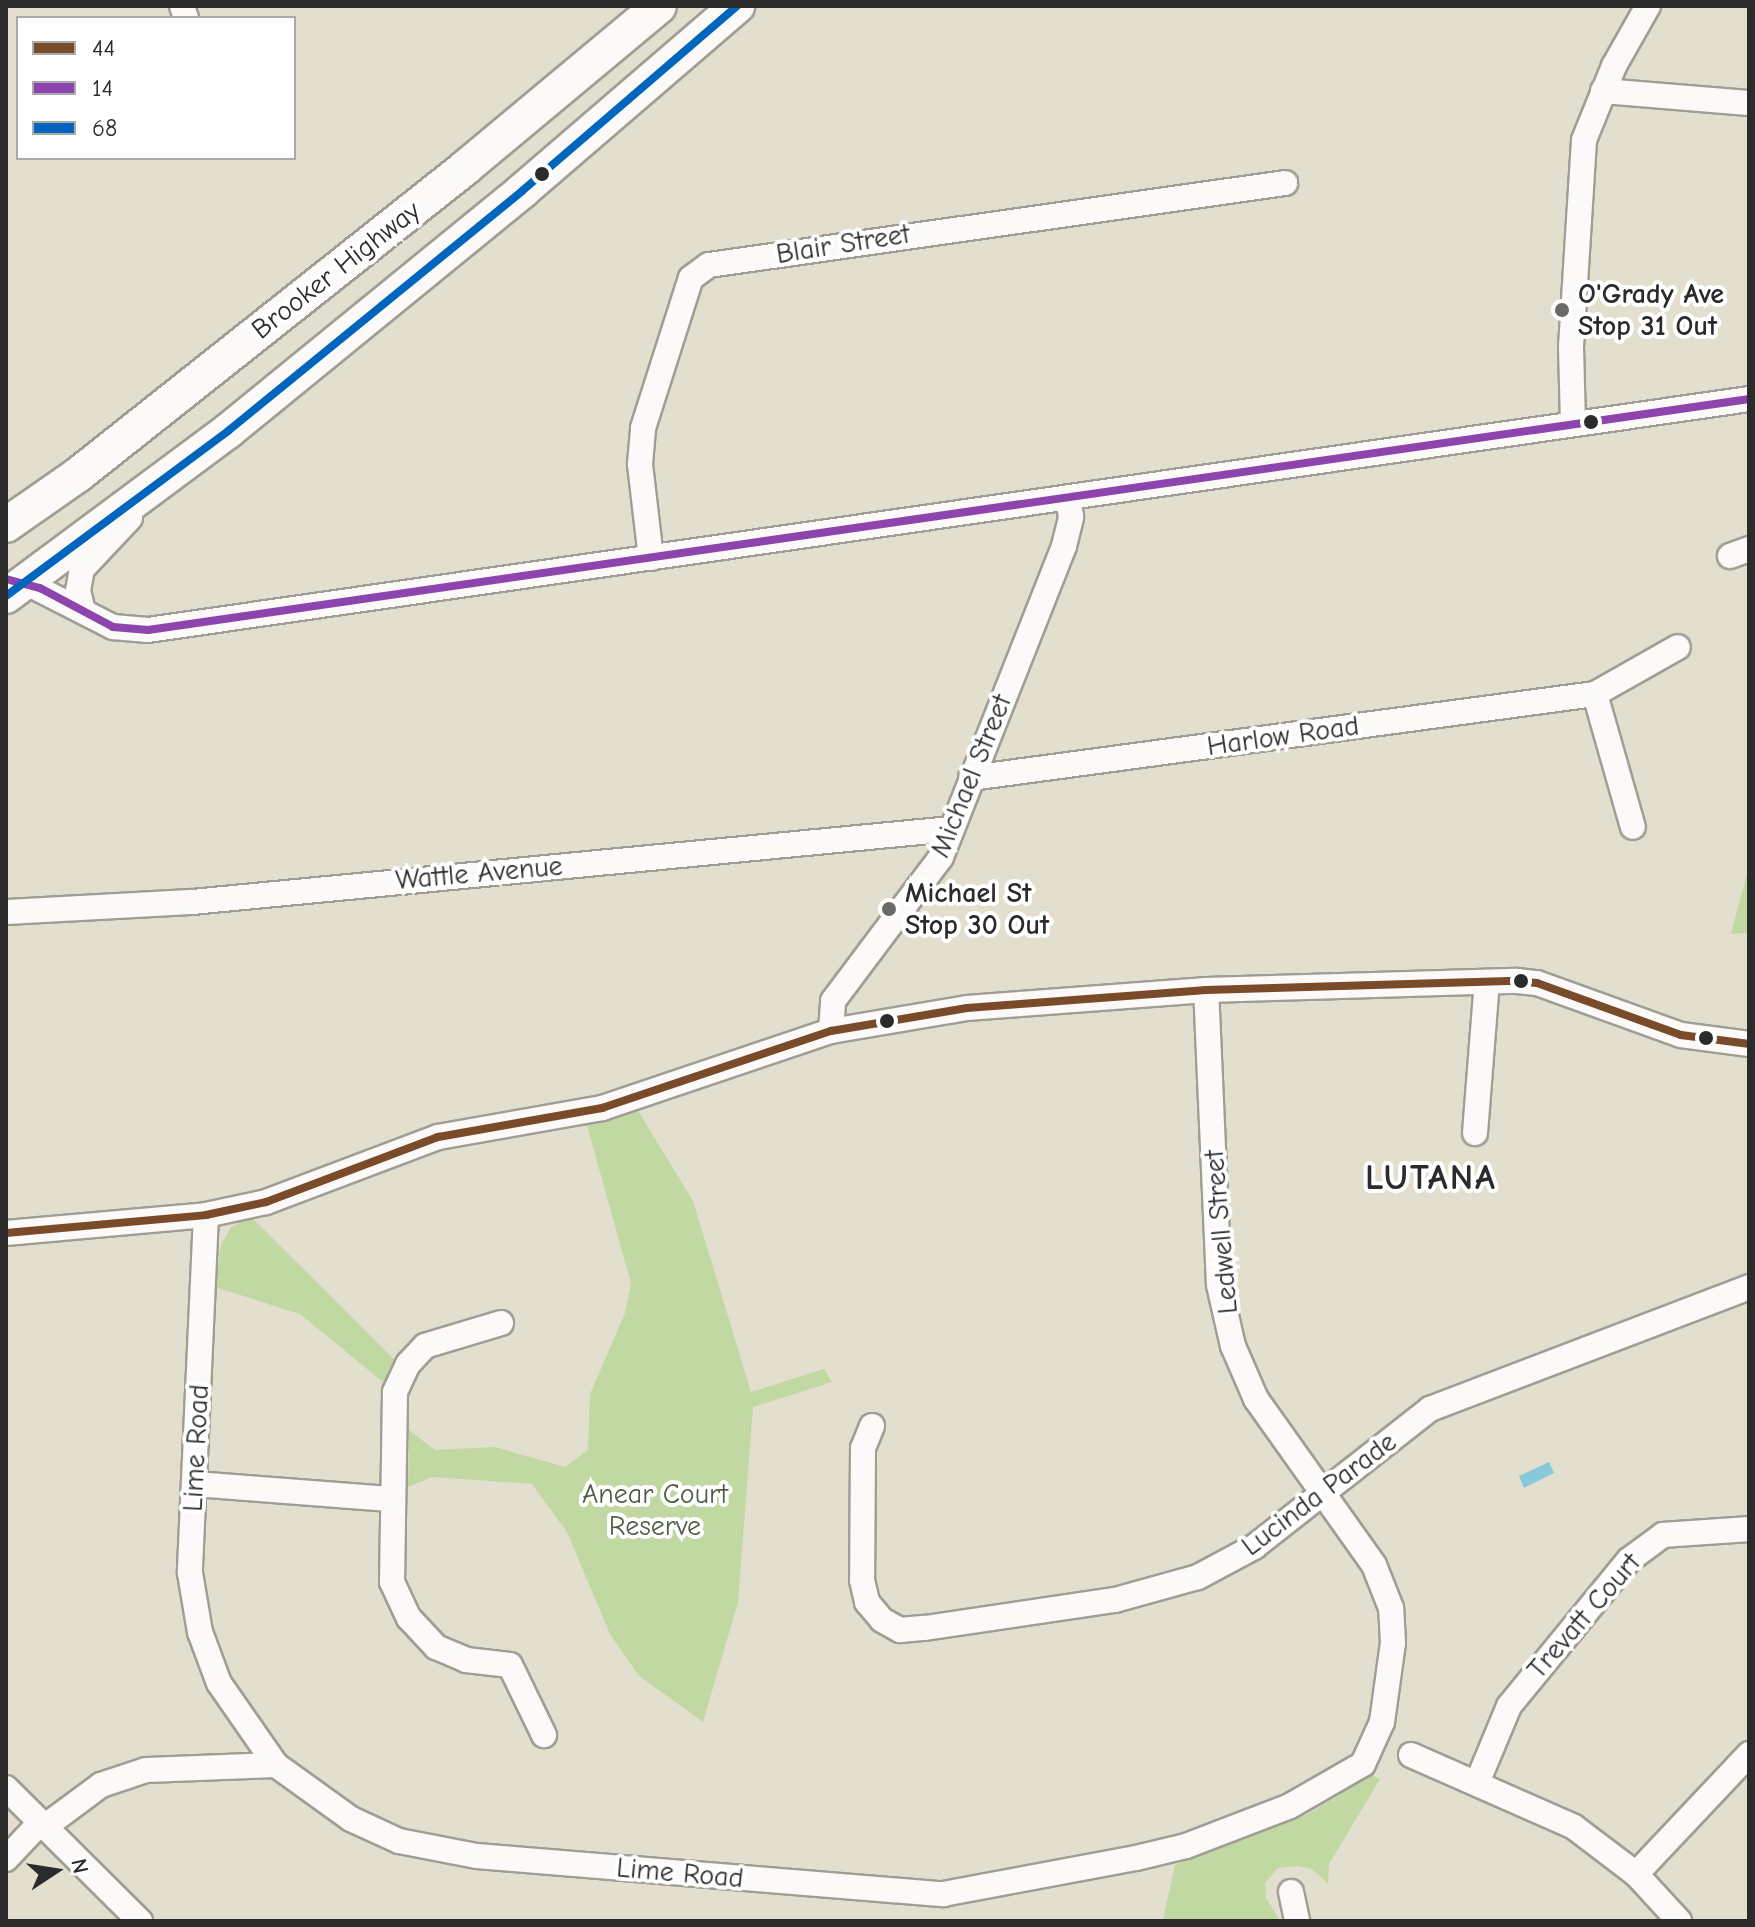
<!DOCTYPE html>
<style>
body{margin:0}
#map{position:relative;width:1755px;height:1927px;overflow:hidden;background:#e2dfce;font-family:"Comic Neue",sans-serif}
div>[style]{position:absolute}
.green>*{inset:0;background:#c1d8a3}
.water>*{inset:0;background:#88c8da}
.roads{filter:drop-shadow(2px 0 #a09e94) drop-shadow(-2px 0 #a09e94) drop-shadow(0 2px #a09e94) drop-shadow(0 -2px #a09e94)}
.minor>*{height:24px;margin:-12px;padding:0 12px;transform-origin:12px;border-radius:12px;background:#fbfaf8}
.highway>*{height:34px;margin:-17px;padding:0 17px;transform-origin:17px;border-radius:17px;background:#fbfaf8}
.bus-1>*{height:8px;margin:-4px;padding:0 4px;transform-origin:4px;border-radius:4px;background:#7a4b2a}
.bus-2>*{height:8px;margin:-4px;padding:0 4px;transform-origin:4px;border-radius:4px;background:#8e44ad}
.bus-3>*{height:8px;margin:-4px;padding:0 4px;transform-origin:4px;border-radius:4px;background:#0065bd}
.dots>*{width:22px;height:22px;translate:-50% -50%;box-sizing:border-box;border:4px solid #fff;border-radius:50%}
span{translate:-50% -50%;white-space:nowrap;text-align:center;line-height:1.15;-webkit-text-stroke:8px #fff;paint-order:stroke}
.street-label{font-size:28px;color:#2b2b2b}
.poi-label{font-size:28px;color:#2b2b2b;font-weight:700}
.left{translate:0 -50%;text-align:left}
.park-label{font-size:28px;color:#505d44}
.district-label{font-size:36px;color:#2b2b2b;font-weight:700;letter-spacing:2px}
.frame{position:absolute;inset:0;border:8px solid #2b2b2b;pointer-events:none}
.legend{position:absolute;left:16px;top:16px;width:280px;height:144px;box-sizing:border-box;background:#fff;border:2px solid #aaa;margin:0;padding:10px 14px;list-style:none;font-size:24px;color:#2b2b2b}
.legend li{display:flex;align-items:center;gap:16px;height:40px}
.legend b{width:40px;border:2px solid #aaa}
.north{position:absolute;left:16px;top:1831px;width:80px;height:80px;-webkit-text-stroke:6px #fff;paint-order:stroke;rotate:78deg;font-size:22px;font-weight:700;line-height:32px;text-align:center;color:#2b2b2b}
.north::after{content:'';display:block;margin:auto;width:28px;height:36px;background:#2b2b2b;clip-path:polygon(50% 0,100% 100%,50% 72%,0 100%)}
</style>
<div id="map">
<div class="green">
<div style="clip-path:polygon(1749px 866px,1749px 933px,1731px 934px)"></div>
<div style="clip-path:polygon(637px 1109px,693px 1201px,751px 1392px,824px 1369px,832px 1382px,753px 1407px,738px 1602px,703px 1722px,639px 1676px,610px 1634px,567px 1532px,532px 1484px,432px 1477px,408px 1487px,409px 1430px,435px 1450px,495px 1447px,565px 1467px,588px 1450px,590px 1394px,625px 1313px,631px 1283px,586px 1122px)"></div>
<div style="clip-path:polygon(251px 1217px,396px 1361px,383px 1382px,300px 1314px,215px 1287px,221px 1245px,231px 1227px)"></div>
<div style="clip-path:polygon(1372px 1775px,1380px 1779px,1329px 1864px,1328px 1884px,1312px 1869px,1297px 1866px,1278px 1868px,1265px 1883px,1266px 1898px,1280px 1921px,1163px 1920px,1175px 1865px,1308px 1814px)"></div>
</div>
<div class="water">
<div style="clip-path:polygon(1549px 1462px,1554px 1473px,1524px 1488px,1519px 1476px)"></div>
</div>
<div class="roads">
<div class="minor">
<div style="left:182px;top:6px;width:13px;rotate:72deg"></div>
<div style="left:1603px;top:91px;width:146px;rotate:4.7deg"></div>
<div style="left:1573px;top:423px;width:76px;rotate:-91.5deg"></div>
<div style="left:1571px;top:347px;width:207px;rotate:-86.4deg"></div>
<div style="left:1584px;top:140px;width:80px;rotate:-67.9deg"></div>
<div style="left:1614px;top:66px;width:69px;rotate:-60.5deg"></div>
<div style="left:1730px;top:556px;width:20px;rotate:-20deg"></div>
<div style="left:651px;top:558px;width:95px;rotate:-96.7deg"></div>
<div style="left:640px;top:464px;width:36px;rotate:-85deg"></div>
<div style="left:643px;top:428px;width:157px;rotate:-72.3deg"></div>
<div style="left:691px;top:278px;width:22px;rotate:-36deg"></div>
<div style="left:709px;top:265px;width:582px;rotate:-8.1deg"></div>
<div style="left:25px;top:582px;width:99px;rotate:27.1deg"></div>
<div style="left:113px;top:627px;width:35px;rotate:5deg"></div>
<div style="left:148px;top:630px;width:1618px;rotate:-8.21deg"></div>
<div style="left:83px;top:611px;width:21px;rotate:-104deg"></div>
<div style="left:78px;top:591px;width:22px;rotate:-80deg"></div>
<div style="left:82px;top:569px;width:70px;rotate:-46.7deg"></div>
<div style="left:1595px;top:694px;width:138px;rotate:74.1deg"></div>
<div style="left:971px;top:778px;width:630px;rotate:-7.67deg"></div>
<div style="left:1595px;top:694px;width:95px;rotate:-29.5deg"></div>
<div style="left:6px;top:912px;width:186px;rotate:-3.1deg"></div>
<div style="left:192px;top:902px;width:763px;rotate:-5.49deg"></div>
<div style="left:831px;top:1031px;width:30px;rotate:-86deg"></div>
<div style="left:833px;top:1001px;width:180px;rotate:-53.1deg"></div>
<div style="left:941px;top:857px;width:334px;rotate:-68.4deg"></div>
<div style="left:1064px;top:546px;width:30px;rotate:-76deg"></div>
<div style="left:1071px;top:517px;width:19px;rotate:-99deg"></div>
<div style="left:1475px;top:1133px;width:151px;rotate:-85.5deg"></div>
<div style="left:206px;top:1215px;width:358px;rotate:92.6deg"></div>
<div style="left:190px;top:1573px;width:60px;rotate:80.4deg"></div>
<div style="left:200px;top:1632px;width:54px;rotate:69.6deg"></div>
<div style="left:219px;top:1683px;width:100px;rotate:55.2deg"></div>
<div style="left:276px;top:1765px;width:92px;rotate:35.8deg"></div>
<div style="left:351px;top:1819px;width:53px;rotate:24.6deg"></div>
<div style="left:399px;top:1841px;width:79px;rotate:10.9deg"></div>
<div style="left:477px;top:1856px;width:468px;rotate:4.7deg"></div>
<div style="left:943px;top:1894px;width:196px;rotate:-10.6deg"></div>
<div style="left:1136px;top:1858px;width:51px;rotate:-13.5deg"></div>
<div style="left:1186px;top:1846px;width:111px;rotate:-21deg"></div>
<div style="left:1290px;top:1806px;width:84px;rotate:-29.9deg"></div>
<div style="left:1363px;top:1764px;width:46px;rotate:-65.7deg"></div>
<div style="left:1382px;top:1722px;width:80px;rotate:-82.1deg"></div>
<div style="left:1393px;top:1643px;width:35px;rotate:-93deg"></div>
<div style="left:1391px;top:1608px;width:46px;rotate:-111.6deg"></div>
<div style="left:1374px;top:1565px;width:204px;rotate:-125.4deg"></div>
<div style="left:1256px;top:1399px;width:58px;rotate:-113.5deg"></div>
<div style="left:1233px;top:1346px;width:63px;rotate:-102.9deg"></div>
<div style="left:1219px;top:1285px;width:295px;rotate:-92.5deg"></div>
<div style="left:6px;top:1233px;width:201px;rotate:-5.1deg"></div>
<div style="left:206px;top:1215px;width:61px;rotate:-12.2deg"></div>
<div style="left:266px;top:1202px;width:184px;rotate:-20.7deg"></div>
<div style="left:438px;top:1137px;width:167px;rotate:-10deg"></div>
<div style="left:602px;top:1108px;width:242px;rotate:-18.6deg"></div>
<div style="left:831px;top:1031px;width:138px;rotate:-9.6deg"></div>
<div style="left:967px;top:1008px;width:240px;rotate:-4.3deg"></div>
<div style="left:1206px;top:990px;width:311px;rotate:-1.7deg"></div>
<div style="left:1517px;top:981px;width:20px;rotate:6deg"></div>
<div style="left:1537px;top:983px;width:153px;rotate:19.9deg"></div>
<div style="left:1681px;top:1035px;width:69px;rotate:7.5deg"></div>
<div style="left:501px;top:1323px;width:79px;rotate:163.2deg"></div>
<div style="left:425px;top:1346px;width:25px;rotate:133deg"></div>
<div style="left:408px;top:1364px;width:31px;rotate:115deg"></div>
<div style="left:395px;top:1392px;width:190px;rotate:90.9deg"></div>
<div style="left:392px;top:1582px;width:40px;rotate:65deg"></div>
<div style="left:409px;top:1618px;width:40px;rotate:47deg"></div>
<div style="left:436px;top:1647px;width:33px;rotate:23deg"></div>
<div style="left:466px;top:1660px;width:44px;rotate:6.5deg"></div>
<div style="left:510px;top:1665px;width:78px;rotate:64.1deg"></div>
<div style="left:872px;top:1426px;width:24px;rotate:112deg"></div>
<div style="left:863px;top:1448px;width:132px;rotate:90.4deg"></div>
<div style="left:862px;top:1580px;width:23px;rotate:77deg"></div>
<div style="left:867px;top:1602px;width:23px;rotate:50deg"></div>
<div style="left:882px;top:1620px;width:21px;rotate:29deg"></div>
<div style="left:900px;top:1630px;width:25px;rotate:-5deg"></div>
<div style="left:925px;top:1628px;width:192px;rotate:-8.4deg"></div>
<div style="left:1115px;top:1600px;width:86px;rotate:-15.5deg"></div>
<div style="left:1198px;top:1577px;width:64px;rotate:-28.2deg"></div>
<div style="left:1254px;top:1547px;width:224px;rotate:-38.1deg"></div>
<div style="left:1430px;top:1409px;width:342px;rotate:-20.9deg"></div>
<div style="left:194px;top:1484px;width:197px;rotate:4.4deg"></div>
<div style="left:1411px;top:1755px;width:178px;rotate:23.8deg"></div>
<div style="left:1574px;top:1827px;width:78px;rotate:37.2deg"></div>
<div style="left:1636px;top:1874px;width:64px;rotate:47.5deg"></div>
<div style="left:1477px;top:1783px;width:83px;rotate:-67.4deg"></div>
<div style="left:1509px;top:1706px;width:189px;rotate:-50.6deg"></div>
<div style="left:1629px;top:1560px;width:42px;rotate:-36.3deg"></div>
<div style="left:1663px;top:1535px;width:86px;rotate:-4deg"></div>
<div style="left:6px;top:1788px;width:189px;rotate:44.8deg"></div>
<div style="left:43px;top:1828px;width:72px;rotate:-36.6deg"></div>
<div style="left:101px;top:1785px;width:47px;rotate:-18.4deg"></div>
<div style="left:146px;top:1770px;width:130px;rotate:-2.2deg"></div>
<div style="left:6px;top:1859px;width:48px;rotate:-46.7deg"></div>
<div style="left:1636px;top:1874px;width:165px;rotate:-46.7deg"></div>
<div style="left:1291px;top:1892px;width:30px;rotate:78deg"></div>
</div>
<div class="highway">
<div style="left:6px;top:525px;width:89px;rotate:-34.9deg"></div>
<div style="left:79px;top:474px;width:494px;rotate:-38.4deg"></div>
<div style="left:466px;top:167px;width:251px;rotate:-39.8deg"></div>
<div style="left:6px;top:596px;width:277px;rotate:-36.6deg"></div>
<div style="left:228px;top:431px;width:380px;rotate:-39.2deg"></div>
<div style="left:522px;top:191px;width:284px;rotate:-40.7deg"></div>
</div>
</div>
<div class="bus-1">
<div style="left:6px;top:1233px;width:201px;rotate:-5.1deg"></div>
<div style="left:206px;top:1215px;width:61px;rotate:-12.2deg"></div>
<div style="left:266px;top:1202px;width:184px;rotate:-20.7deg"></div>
<div style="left:438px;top:1137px;width:167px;rotate:-10deg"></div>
<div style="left:602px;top:1108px;width:242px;rotate:-18.6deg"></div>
<div style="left:831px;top:1031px;width:138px;rotate:-9.6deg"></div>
<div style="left:967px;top:1008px;width:240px;rotate:-4.3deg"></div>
<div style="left:1206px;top:990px;width:311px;rotate:-1.7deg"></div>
<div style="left:1517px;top:981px;width:20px;rotate:6deg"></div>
<div style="left:1537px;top:983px;width:153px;rotate:19.9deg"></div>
<div style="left:1681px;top:1035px;width:69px;rotate:7.5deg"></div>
</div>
<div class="bus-2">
<div style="left:6px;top:579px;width:35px;rotate:15deg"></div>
<div style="left:40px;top:588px;width:83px;rotate:28.1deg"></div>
<div style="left:113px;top:627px;width:35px;rotate:5deg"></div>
<div style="left:148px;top:630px;width:1618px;rotate:-8.21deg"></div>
</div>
<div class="bus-3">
<div style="left:6px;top:596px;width:277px;rotate:-36.6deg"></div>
<div style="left:228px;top:431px;width:380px;rotate:-39.2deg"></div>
<div style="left:522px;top:191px;width:284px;rotate:-40.7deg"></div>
</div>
<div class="dots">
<div style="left:542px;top:174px;background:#2b2b2b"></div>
<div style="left:1562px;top:310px;background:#6b6a64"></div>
<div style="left:1591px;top:422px;background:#2b2b2b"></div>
<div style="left:889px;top:909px;background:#6b6a64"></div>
<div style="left:1521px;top:981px;background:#2b2b2b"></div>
<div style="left:887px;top:1021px;background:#2b2b2b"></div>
<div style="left:1706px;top:1038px;background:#2b2b2b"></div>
</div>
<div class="street-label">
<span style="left:843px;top:244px;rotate:-9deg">Blair Street</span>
<span style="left:336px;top:270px;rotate:-38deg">Brooker Highway</span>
<span style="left:1283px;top:736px;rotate:-8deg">Harlow Road</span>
<span style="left:971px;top:776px;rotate:-68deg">Michael Street</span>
<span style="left:479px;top:873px;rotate:-5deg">Wattle Avenue</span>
<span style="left:1221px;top:1232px;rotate:-95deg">Ledwell Street</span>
<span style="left:196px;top:1448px;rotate:-87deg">Lime Road</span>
<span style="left:1319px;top:1494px;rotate:-37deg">Lucinda Parade</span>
<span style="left:1584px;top:1616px;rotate:-49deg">Trevatt Court</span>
<span style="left:680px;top:1873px;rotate:5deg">Lime Road</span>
</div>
<div class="poi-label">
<span class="left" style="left:1578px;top:310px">O'Grady Ave<br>Stop 31 Out</span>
<span class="left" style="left:905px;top:909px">Michael St<br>Stop 30 Out</span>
</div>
<div class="park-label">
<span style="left:655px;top:1510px">Anear Court<br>Reserve</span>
</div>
<div class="district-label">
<span style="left:1431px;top:1178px">LUTANA</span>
</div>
<div class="frame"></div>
<ul class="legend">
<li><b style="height:10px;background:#7a4b2a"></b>44</li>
<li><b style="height:10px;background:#8e44ad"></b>14</li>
<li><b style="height:10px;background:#0065bd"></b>68</li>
</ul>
<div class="north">N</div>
</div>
